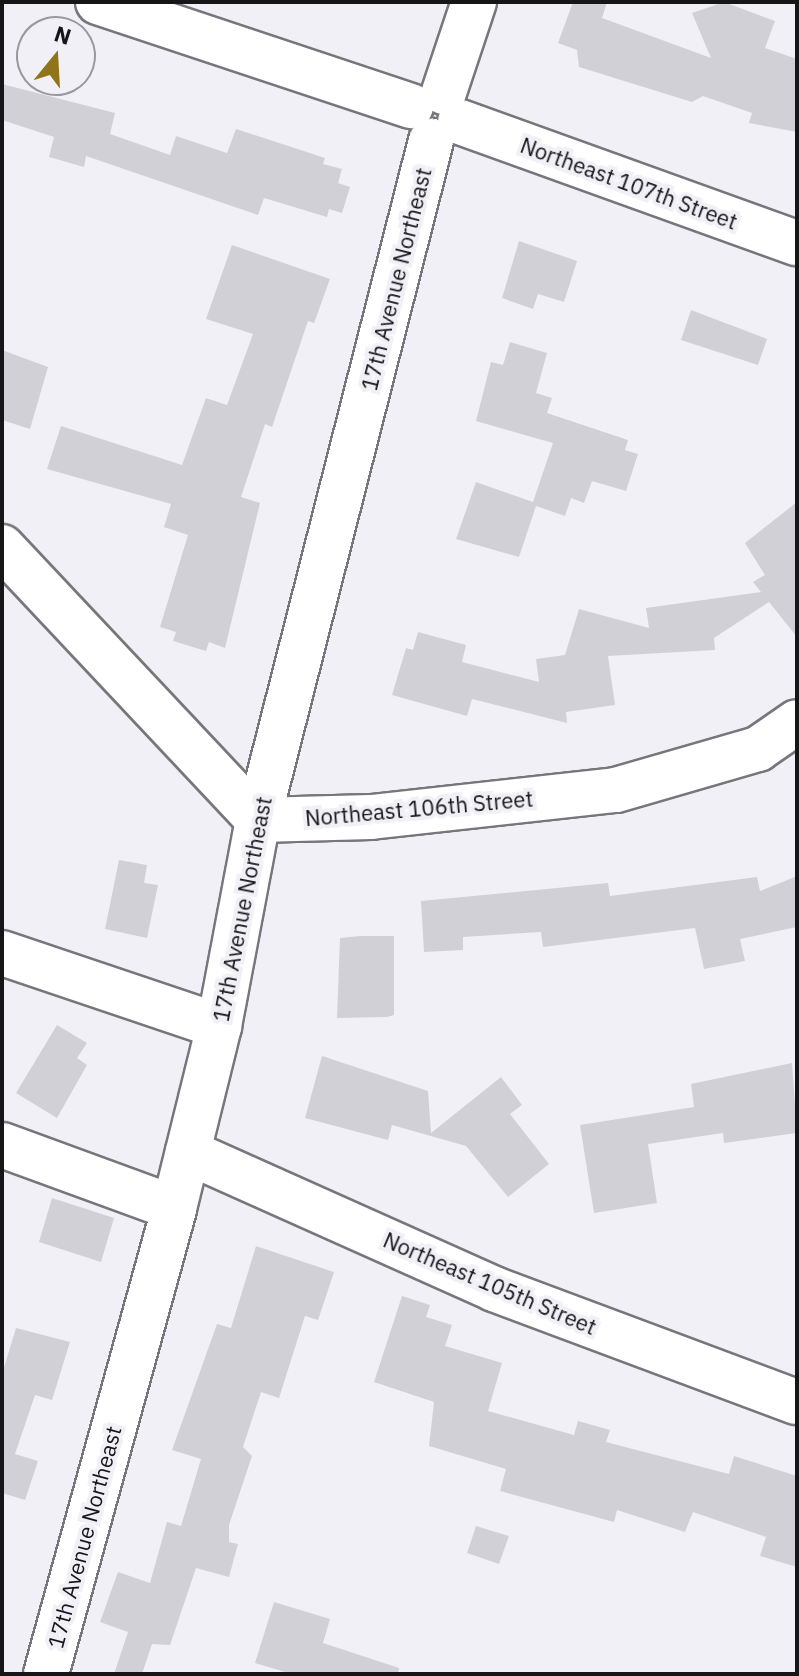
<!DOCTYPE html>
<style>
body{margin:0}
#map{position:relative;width:799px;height:1676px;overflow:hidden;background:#f2f0f7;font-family:"IBM Plex Sans",sans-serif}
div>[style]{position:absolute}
.building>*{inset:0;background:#d2d0d7}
.roads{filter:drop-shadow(2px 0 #78767c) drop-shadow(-2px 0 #78767c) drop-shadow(0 2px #78767c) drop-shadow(0 -2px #78767c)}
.street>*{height:44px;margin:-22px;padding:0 22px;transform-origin:22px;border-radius:22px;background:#fff}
span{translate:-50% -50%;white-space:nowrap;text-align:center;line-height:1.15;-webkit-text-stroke:8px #f2f0f7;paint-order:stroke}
.street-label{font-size:22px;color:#161518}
.frame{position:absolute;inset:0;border:4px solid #161518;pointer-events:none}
.north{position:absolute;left:16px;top:16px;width:80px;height:80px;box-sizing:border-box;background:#f2f0f7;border:2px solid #9a989e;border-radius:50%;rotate:18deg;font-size:22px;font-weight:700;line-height:32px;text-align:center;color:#161518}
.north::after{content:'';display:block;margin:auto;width:28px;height:36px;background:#8f7419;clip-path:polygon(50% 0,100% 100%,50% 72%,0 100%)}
</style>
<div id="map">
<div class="building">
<div style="clip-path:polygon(573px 2px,607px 2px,602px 18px,711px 58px,692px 13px,724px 2px,775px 21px,765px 48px,797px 59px,797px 132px,749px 123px,752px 113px,703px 96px,692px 102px,579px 67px,577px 50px,558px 43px)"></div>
<div style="clip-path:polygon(2px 84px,115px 113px,110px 134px,170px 155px,176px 136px,227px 153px,236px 129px,325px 158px,323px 164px,342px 169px,338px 183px,350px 187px,342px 213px,329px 209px,327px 217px,264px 198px,258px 215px,86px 156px,84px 167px,49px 157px,54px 137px,2px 120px)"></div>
<div style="clip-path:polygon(519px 241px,577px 261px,564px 302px,538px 294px,533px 309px,502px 298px)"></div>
<div style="clip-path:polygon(232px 245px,330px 279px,314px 323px,308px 321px,272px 427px,265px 424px,241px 497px,260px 503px,225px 648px,209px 642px,206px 651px,173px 641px,176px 632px,160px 627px,188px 535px,164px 527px,171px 504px,47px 469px,61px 426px,182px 465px,206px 398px,227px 405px,253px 334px,206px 319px)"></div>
<div style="clip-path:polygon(691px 310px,767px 339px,758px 365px,681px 340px)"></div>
<div style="clip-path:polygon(510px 342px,547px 353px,536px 393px,552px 398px,547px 413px,628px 440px,625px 450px,638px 454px,626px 491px,592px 481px,584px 503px,571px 498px,565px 516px,536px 506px,519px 557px,456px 539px,476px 482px,533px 502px,553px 443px,476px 421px,491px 362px,503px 365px)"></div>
<div style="clip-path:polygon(2px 350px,48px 367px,30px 429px,2px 420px)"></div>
<div style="clip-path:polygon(797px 502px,797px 637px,769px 602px,714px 638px,715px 650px,608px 656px,615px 705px,566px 712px,567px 723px,472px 699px,467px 716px,392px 695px,406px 648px,413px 650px,418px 632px,466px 645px,462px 662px,539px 682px,536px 659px,565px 655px,579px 609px,649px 628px,646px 608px,761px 592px,753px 582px,765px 575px,745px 543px)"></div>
<div style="clip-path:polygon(119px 860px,147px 865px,144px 883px,158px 885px,147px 938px,105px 929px)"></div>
<div style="clip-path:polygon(797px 876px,797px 927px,740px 939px,745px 961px,704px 969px,695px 928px,543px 947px,541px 932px,463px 937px,463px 950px,424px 952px,421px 901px,608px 883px,610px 896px,757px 877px,760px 891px)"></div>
<div style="clip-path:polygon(360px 936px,394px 936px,394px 1015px,387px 1017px,337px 1018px,340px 938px)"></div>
<div style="clip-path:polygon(57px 1025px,87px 1043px,77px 1058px,87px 1065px,57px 1118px,16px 1093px)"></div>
<div style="clip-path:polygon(322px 1056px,428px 1091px,431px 1133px,501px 1077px,522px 1105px,510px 1114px,549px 1164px,508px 1197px,466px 1146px,392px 1125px,388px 1140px,305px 1118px)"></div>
<div style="clip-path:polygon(792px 1063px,797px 1133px,724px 1143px,723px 1133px,648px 1144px,657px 1203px,594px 1213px,580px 1125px,694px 1107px,691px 1084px)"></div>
<div style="clip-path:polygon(52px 1198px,114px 1218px,101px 1262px,39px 1242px)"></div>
<div style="clip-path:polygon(256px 1246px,334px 1272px,318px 1320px,305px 1316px,279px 1398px,261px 1392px,243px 1447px,252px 1456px,229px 1525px,229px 1542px,238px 1544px,229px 1577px,196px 1568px,170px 1645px,152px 1644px,142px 1674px,114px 1674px,128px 1632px,100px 1622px,118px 1572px,150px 1583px,167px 1522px,181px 1526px,201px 1459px,172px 1450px,217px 1324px,231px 1328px)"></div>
<div style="clip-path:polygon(402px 1296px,430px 1305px,426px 1317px,452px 1325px,445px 1346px,502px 1363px,488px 1411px,574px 1435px,578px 1421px,610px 1430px,606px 1442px,729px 1474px,734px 1456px,797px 1476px,797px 1567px,760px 1556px,766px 1537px,693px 1512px,685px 1532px,617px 1510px,614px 1522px,500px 1491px,506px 1469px,429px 1446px,434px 1402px,374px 1382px)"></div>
<div style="clip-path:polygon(16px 1328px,70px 1342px,52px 1400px,35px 1395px,15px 1454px,38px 1461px,25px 1500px,2px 1493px,2px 1374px)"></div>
<div style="clip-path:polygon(476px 1526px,509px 1536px,499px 1564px,467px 1553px)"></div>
<div style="clip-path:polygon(274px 1602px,330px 1619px,323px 1643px,399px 1668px,398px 1674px,292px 1674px,255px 1663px)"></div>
</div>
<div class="roads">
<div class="street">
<div style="left:98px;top:2px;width:330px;rotate:18.4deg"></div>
<div style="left:444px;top:92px;width:95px;rotate:-71.6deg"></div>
<div style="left:460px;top:122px;width:358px;rotate:19.8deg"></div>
<div style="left:2px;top:547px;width:374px;rotate:46.8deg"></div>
<div style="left:258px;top:820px;width:113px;rotate:-1.5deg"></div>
<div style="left:371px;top:817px;width:246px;rotate:-6.3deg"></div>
<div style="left:616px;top:790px;width:148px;rotate:-16.1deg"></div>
<div style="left:758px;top:749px;width:47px;rotate:-34.7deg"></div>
<div style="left:2px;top:953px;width:229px;rotate:18.6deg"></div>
<div style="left:2px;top:1145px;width:183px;rotate:20.1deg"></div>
<div style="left:188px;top:1152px;width:335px;rotate:24.1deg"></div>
<div style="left:494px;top:1289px;width:323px;rotate:20.5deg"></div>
<div style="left:46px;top:1674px;width:483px;rotate:-74.6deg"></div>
<div style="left:174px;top:1208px;width:187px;rotate:-76.1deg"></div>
<div style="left:219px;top:1026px;width:210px;rotate:-79.3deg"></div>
<div style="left:258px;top:820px;width:701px;rotate:-75.71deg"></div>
</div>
</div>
<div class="street-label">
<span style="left:629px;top:183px;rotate:20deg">Northeast 107th Street</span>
<span style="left:396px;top:279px;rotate:-76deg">17th Avenue Northeast</span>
<span style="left:419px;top:808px;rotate:-5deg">Northeast 106th Street</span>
<span style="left:242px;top:909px;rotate:-79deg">17th Avenue Northeast</span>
<span style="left:490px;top:1283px;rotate:23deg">Northeast 105th Street</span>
<span style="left:84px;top:1537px;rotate:-75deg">17th Avenue Northeast</span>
</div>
<div class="frame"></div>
<div class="north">N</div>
</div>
